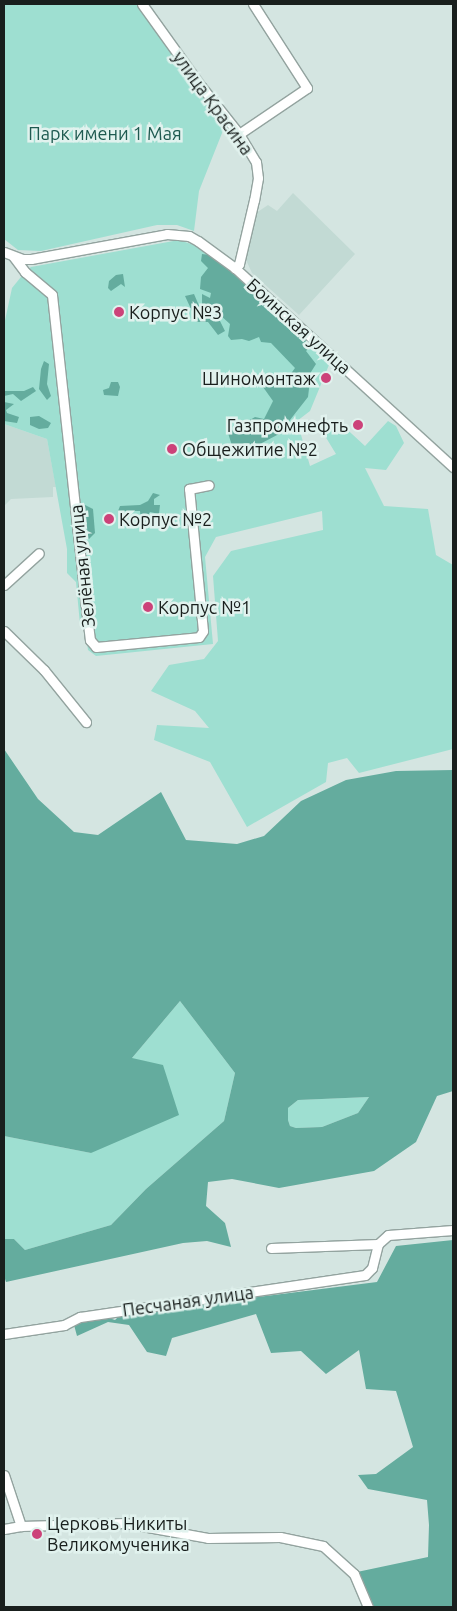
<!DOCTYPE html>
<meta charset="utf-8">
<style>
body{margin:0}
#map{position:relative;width:457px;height:1611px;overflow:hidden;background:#d4e5e1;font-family:Ubuntu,sans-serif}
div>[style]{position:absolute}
.built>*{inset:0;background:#c2dad4}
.green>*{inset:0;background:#9edfd1}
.forest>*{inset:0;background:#64ac9e}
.roads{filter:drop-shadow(1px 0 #93a39f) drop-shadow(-1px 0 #93a39f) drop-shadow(0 1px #93a39f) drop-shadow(0 -1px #93a39f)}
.minor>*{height:9px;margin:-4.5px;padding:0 4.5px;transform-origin:4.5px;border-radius:4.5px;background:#fff}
.dots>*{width:14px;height:14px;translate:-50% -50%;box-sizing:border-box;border:2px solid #e1f2ee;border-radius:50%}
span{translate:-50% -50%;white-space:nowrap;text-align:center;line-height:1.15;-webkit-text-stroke:5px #e1f2ee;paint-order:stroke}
.street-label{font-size:18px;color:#191f1d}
.park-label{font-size:18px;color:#1e5a50}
.poi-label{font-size:18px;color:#191f1d}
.left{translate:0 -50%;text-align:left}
.right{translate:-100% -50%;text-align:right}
.frame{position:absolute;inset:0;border:5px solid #191f1d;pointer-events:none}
</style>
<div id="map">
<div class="built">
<div style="clip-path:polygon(293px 193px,355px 254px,299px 315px,252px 273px,246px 260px,256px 213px,268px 205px,277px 211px)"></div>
<div style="clip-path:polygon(4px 424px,47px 439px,56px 487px,53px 487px,53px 497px,11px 499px,4px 506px)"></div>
</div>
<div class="green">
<div style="clip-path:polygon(4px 4px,139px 4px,226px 123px,199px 191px,194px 231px,177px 225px,157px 225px,41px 251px,18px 250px,4px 239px)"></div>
<div style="clip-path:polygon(179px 240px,194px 245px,225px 266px,331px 360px,310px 411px,297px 421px,310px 466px,336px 454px,325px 436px,339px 422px,365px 446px,388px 421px,396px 426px,404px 443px,386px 470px,365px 468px,384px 506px,428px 509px,436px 555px,453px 565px,453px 749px,359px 773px,347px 758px,328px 763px,326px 782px,247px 827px,210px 762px,154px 740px,157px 725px,209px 728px,195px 711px,151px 691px,169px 665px,204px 659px,218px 641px,213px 576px,231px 551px,323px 530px,322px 511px,216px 537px,205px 557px,213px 644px,96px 656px,88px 650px,85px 628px,80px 624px,76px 582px,67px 573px,67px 549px,47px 439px,4px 424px,4px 325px,12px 288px,25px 272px,31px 267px)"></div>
<div style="clip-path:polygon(180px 1001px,235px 1073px,224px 1121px,146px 1189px,111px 1225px,25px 1250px,14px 1239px,4px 1239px,4px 1136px,91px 1153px,132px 1058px)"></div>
<div style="clip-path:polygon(369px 1097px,358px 1113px,322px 1127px,296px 1128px,290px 1126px,288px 1120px,288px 1108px,298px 1100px)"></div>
</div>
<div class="forest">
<div style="clip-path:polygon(202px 254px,210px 255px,225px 266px,298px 333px,311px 346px,306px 351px,316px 364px,311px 372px,308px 397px,279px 434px,258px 445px,234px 452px,228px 433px,255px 417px,264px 419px,273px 401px,263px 387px,263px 380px,269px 378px,282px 386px,295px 368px,271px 343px,261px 342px,259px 337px,249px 341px,242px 339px,231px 340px,228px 336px,230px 324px,220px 315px,218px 317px,225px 331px,218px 335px,208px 322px,197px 322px,185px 296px,194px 294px,200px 308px,202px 306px,202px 294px,210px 298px,211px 293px,200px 289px,201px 277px,208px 268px,201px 261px)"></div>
<div style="clip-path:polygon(123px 274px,125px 287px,121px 284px,111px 291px,108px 288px,109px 281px,116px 275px)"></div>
<div style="clip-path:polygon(44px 361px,49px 364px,47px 384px,51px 396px,47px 400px,39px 389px,41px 369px)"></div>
<div style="clip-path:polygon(111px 382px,118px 382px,120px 387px,118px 396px,104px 395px,103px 390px,109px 388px)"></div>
<div style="clip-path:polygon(33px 387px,36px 391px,21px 401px,13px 394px,4px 396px,4px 391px,24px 391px)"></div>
<div style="clip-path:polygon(4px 402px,14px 404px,6px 410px,7px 413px,19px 417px,17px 423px,4px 421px)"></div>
<div style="clip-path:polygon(39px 416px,51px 423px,48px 428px,39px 429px,30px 425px,30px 417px)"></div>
<div style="clip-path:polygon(153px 493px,160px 495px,154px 499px,154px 505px,160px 505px,159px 514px,150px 512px,147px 517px,151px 521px,148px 525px,141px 521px,140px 511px,118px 511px,120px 506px,140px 505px,148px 501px)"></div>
<div style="clip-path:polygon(85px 505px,93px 509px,95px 533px,89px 539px,81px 536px,78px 510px)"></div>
<div style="clip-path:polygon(evenodd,4px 749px,38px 799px,74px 832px,98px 835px,161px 792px,186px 840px,237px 844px,264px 836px,301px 801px,346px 780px,396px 771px,453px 770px,453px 1091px,437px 1096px,416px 1142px,374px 1171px,279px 1188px,232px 1179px,208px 1182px,206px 1206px,225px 1223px,231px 1247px,207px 1241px,183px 1243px,6px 1282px,4px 1276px,4px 1239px,14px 1239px,25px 1250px,111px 1225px,146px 1189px,224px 1121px,235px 1073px,180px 1001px,132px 1058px,163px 1065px,179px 1115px,91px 1153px,4px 1136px,4px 749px,369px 1097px,358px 1113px,322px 1127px,296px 1128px,290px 1126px,288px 1120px,288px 1108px,298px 1100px,369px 1097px)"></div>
<div style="clip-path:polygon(453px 1240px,453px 1607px,370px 1607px,357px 1572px,428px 1557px,429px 1525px,427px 1500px,368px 1489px,358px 1475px,376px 1474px,413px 1447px,396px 1391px,366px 1389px,359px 1350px,326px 1374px,301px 1351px,271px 1353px,256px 1314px,172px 1338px,166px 1356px,147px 1352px,129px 1325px,108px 1322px,77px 1336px,74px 1325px,84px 1319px,106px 1317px,115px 1320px,121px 1314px,377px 1282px,396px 1246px)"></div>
</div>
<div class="roads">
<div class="minor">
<div style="left:142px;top:4px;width:101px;rotate:54.3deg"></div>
<div style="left:201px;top:86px;width:61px;rotate:51.6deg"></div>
<div style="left:239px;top:134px;width:33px;rotate:59deg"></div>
<div style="left:256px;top:162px;width:16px;rotate:83deg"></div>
<div style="left:258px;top:178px;width:22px;rotate:100deg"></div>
<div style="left:254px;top:200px;width:66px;rotate:103.2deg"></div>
<div style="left:239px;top:264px;width:6px;rotate:135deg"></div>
<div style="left:239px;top:134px;width:82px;rotate:-34.1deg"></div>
<div style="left:307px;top:88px;width:100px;rotate:-122.7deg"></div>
<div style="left:4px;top:252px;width:19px;rotate:21deg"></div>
<div style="left:22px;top:259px;width:9px"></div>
<div style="left:31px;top:259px;width:138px;rotate:-10.4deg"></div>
<div style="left:167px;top:234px;width:22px;rotate:5deg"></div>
<div style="left:189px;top:236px;width:10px;rotate:29deg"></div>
<div style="left:198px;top:241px;width:46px;rotate:36.1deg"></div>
<div style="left:235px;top:268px;width:295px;rotate:42.4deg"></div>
<div style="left:13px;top:256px;width:20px;rotate:53deg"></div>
<div style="left:25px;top:272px;width:35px;rotate:40deg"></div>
<div style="left:52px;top:295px;width:331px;rotate:83.8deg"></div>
<div style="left:88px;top:624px;width:16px;rotate:83deg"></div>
<div style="left:90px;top:640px;width:9px;rotate:49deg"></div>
<div style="left:96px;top:647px;width:103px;rotate:-5.5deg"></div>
<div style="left:199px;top:637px;width:7px;rotate:-56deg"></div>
<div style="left:203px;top:631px;width:143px;rotate:-95.6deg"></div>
<div style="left:189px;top:489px;width:20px;rotate:-11deg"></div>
<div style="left:4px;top:585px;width:47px;rotate:-42.4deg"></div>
<div style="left:4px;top:631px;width:56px;rotate:44.3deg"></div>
<div style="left:44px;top:670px;width:67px;rotate:51.1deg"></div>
<div style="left:271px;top:1248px;width:107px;rotate:-2.1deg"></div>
<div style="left:378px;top:1244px;width:13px;rotate:-42deg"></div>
<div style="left:388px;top:1235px;width:65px;rotate:-4.4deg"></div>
<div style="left:4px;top:1334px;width:61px;rotate:-8.5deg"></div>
<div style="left:64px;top:1325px;width:18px;rotate:-27deg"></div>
<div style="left:80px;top:1317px;width:288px;rotate:-8.4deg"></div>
<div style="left:365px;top:1275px;width:10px;rotate:-45deg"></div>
<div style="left:372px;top:1268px;width:25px;rotate:-76deg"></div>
<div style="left:4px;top:1475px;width:54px;rotate:71.6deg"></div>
<div style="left:4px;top:1529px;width:17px;rotate:-10deg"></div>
<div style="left:21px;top:1526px;width:104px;rotate:-1.7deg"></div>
<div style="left:125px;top:1523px;width:84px;rotate:10.2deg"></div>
<div style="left:208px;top:1538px;width:72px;rotate:-0.8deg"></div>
<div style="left:280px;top:1537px;width:44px;rotate:11.8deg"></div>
<div style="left:323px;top:1546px;width:42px;rotate:42.1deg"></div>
<div style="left:354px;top:1574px;width:36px;rotate:67deg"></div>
</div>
</div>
<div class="dots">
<div style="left:119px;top:312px;background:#cc4279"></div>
<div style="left:326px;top:378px;background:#cc4279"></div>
<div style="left:358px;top:425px;background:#cc4279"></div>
<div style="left:172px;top:449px;background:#cc4279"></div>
<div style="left:109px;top:519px;background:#cc4279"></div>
<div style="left:148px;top:607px;background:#cc4279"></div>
<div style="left:37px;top:1534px;background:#cc4279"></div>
</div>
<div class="street-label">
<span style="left:213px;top:103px;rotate:54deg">улица Красина</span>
<span style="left:299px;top:326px;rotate:42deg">Боинская улица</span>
<span style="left:82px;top:566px;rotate:-96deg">Зелёная улица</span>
<span style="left:188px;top:1301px;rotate:-8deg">Песчаная улица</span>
</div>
<div class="park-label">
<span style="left:105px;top:133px">Парк имени 1 Мая</span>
</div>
<div class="poi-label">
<span class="left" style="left:129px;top:312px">Корпус №3</span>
<span class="right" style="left:316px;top:378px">Шиномонтаж</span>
<span class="right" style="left:348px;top:425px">Газпромнефть</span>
<span class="left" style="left:182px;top:449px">Общежитие №2</span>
<span class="left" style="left:119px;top:519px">Корпус №2</span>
<span class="left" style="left:158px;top:607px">Корпус №1</span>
<span class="left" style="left:47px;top:1534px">Церковь Никиты<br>Великомученика</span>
</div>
<div class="frame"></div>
</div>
